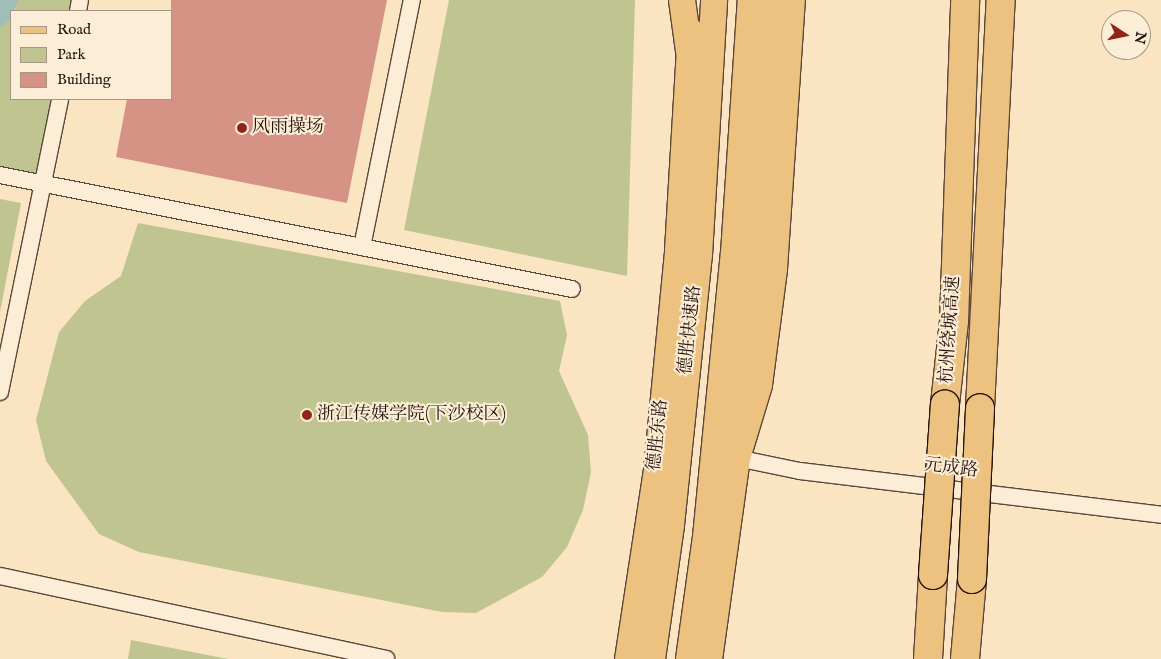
<!DOCTYPE html>
<meta charset="utf-8">
<style>
body{margin:0}
#map{position:relative;width:1161px;height:659px;overflow:hidden;background:#fae4c1;font-family:"IM FELL English","Noto Serif SC",serif}
div>[style]{position:absolute}
.green>*{inset:0;background:#c0c491}
.water>*{inset:0;background:#9fbeb8}
.building>*{inset:0;background:#d59385}
.roads{filter:drop-shadow(1px 0 #5a4739) drop-shadow(-1px 0 #5a4739) drop-shadow(0 1px #5a4739) drop-shadow(0 -1px #5a4739)}
.minor>*{height:16px;margin:-8px;padding:0 8px;transform-origin:8px;border-radius:8px;background:#fcedd7}
.primary>*{height:25px;margin:-12.5px;padding:0 12.5px;transform-origin:12.5px;border-radius:12.5px;background:#edc280}
.trunk>*{height:26px;margin:-13px;padding:0 13px;transform-origin:13px;border-radius:13px;background:#edc280}
.motorway>*{height:28px;margin:-14px;padding:0 14px;transform-origin:14px;border-radius:14px;background:#edc280}
.bridges{filter:drop-shadow(1px 0 #25130c) drop-shadow(-1px 0 #25130c) drop-shadow(0 1px #25130c) drop-shadow(0 -1px #25130c)}
.motorway-bridge>*{height:28px;margin:-14px;padding:0 14px;transform-origin:14px;border-radius:14px;background:#edc280}
.dots>*{width:14px;height:14px;translate:-50% -50%;box-sizing:border-box;border:2px solid #fcedd7;border-radius:50%}
span{translate:-50% -50%;white-space:nowrap;text-align:center;line-height:1.15;-webkit-text-stroke:4px #fcedd7;paint-order:stroke}
.poi-label{font-size:18px;color:#25130c}
.left{translate:0 -50%;text-align:left}
.street-label{font-size:18px;color:#25130c}
.legend{position:absolute;left:10px;top:10px;width:162px;height:90px;box-sizing:border-box;background:#fcedd7;border:1px solid #a69686;margin:0;padding:6px 9px;list-style:none;font-size:15px;color:#25130c}
.legend li{display:flex;align-items:center;gap:10px;height:25px}
.legend b{width:25px;border:1px solid #a69686}
.north{position:absolute;left:1101px;top:10px;width:50px;height:50px;box-sizing:border-box;background:#fcedd7;border:1px solid #a69686;border-radius:50%;rotate:101deg;font-size:14px;font-weight:700;line-height:20px;text-align:center;color:#25130c}
.north::after{content:'';display:block;margin:auto;width:18px;height:22px;background:#8f2418;clip-path:polygon(50% 0,100% 100%,50% 72%,0 100%)}
</style>
<div id="map">
<div class="green">
<div style="clip-path:polygon(0 0,80px 0,78px 11px,11px 11px,11px 99px,60px 99px,43px 184px,0 175px)"></div>
<div style="clip-path:polygon(449px 0,635px 0,627px 276px,404px 230px)"></div>
<div style="clip-path:polygon(0 199px,21px 203px,0 312px)"></div>
<div style="clip-path:polygon(138px 223px,560px 301px,567px 335px,559px 371px,588px 435px,591px 472px,583px 510px,567px 547px,542px 577px,476px 613px,442px 612px,139px 552px,99px 534px,46px 461px,36px 420px,59px 332px,85px 301px,121px 276px)"></div>
<div style="clip-path:polygon(131px 640px,228px 659px,128px 659px)"></div>
</div>
<div class="water">
<div style="clip-path:polygon(0 0,18px 0,10px 20px,0 28px)"></div>
</div>
<div class="building">
<div style="clip-path:polygon(171px 0,387px 0,347px 203px,116px 157px,127px 99px,171px 99px)"></div>
</div>
<div class="roads">
<div class="minor">
<div style="left:78px;top:11px;width:11px;rotate:-80deg"></div>
<div style="left:0;top:175px;width:583px;rotate:11.27deg"></div>
<div style="left:362px;top:247px;width:252px;rotate:-78.6deg"></div>
<div style="left:0;top:392px;width:299px;rotate:-78.4deg"></div>
<div style="left:737px;top:458px;width:64px;rotate:11.7deg"></div>
<div style="left:800px;top:471px;width:364px;rotate:6.9deg"></div>
<div style="left:0;top:576px;width:395px;rotate:12.1deg"></div>
</div>
<div class="primary">
<div style="left:627px;top:659px;width:191px;rotate:-81.3deg"></div>
<div style="left:656px;top:470px;width:221px;rotate:-84.5deg"></div>
<div style="left:677px;top:250px;width:220px;rotate:-86.6deg"></div>
<div style="left:709px;top:659px;width:203px;rotate:-82.1deg"></div>
<div style="left:737px;top:458px;width:199px;rotate:-84.5deg"></div>
<div style="left:756px;top:260px;width:260px;rotate:-86.7deg"></div>
</div>
<div class="trunk">
<div style="left:682px;top:0;width:51px;rotate:82.2deg"></div>
<div style="left:737px;top:458px;width:76px;rotate:-73.2deg"></div>
<div style="left:759px;top:385px;width:117px;rotate:-82.6deg"></div>
<div style="left:774px;top:269px;width:270px;rotate:-86.2deg"></div>
<div style="left:652px;top:659px;width:135px;rotate:-81.9deg"></div>
<div style="left:671px;top:525px;width:271px;rotate:-84.1deg"></div>
<div style="left:699px;top:255px;width:255px;rotate:-86.6deg"></div>
<div style="left:689px;top:659px;width:123px;rotate:-82.1deg"></div>
<div style="left:706px;top:537px;width:285px;rotate:-84.4deg"></div>
<div style="left:734px;top:253px;width:254px;rotate:-86.2deg"></div>
</div>
<div class="motorway">
<div style="left:945px;top:404px;width:83px;rotate:-83.8deg"></div>
<div style="left:954px;top:321px;width:321px;rotate:-88deg"></div>
<div style="left:980px;top:408px;width:409px;rotate:-87.1deg"></div>
<div style="left:928px;top:659px;width:84px;rotate:-86.6deg"></div>
<div style="left:965px;top:659px;width:80px;rotate:-85deg"></div>
</div>
</div>
<div class="bridges">
<div class="motorway-bridge">
<div style="left:933px;top:575px;width:171px;rotate:-86deg"></div>
<div style="left:972px;top:579px;width:171px;rotate:-87.3deg"></div>
</div>
</div>
<div class="dots">
<div style="left:242px;top:128px;background:#8f2418"></div>
<div style="left:307px;top:415px;background:#8f2418"></div>
</div>
<div class="poi-label">
<span class="left" style="left:252px;top:128px">风雨操场</span>
<span class="left" style="left:317px;top:415px">浙江传媒学院(下沙校区)</span>
</div>
<div class="street-label">
<span style="left:691px;top:330px;rotate:-84deg">德胜快速路</span>
<span style="left:951px;top:330px;rotate:-86deg">杭州绕城高速</span>
<span style="left:659px;top:435px;rotate:-84deg">德胜东路</span>
<span style="left:951px;top:469px;rotate:7deg">元成路</span>
</div>
<ul class="legend">
<li><b style="height:6px;background:#edc280"></b>Road</li>
<li><b style="height:14px;background:#c0c491"></b>Park</li>
<li><b style="height:14px;background:#d59385"></b>Building</li>
</ul>
<div class="north">N</div>
</div>
